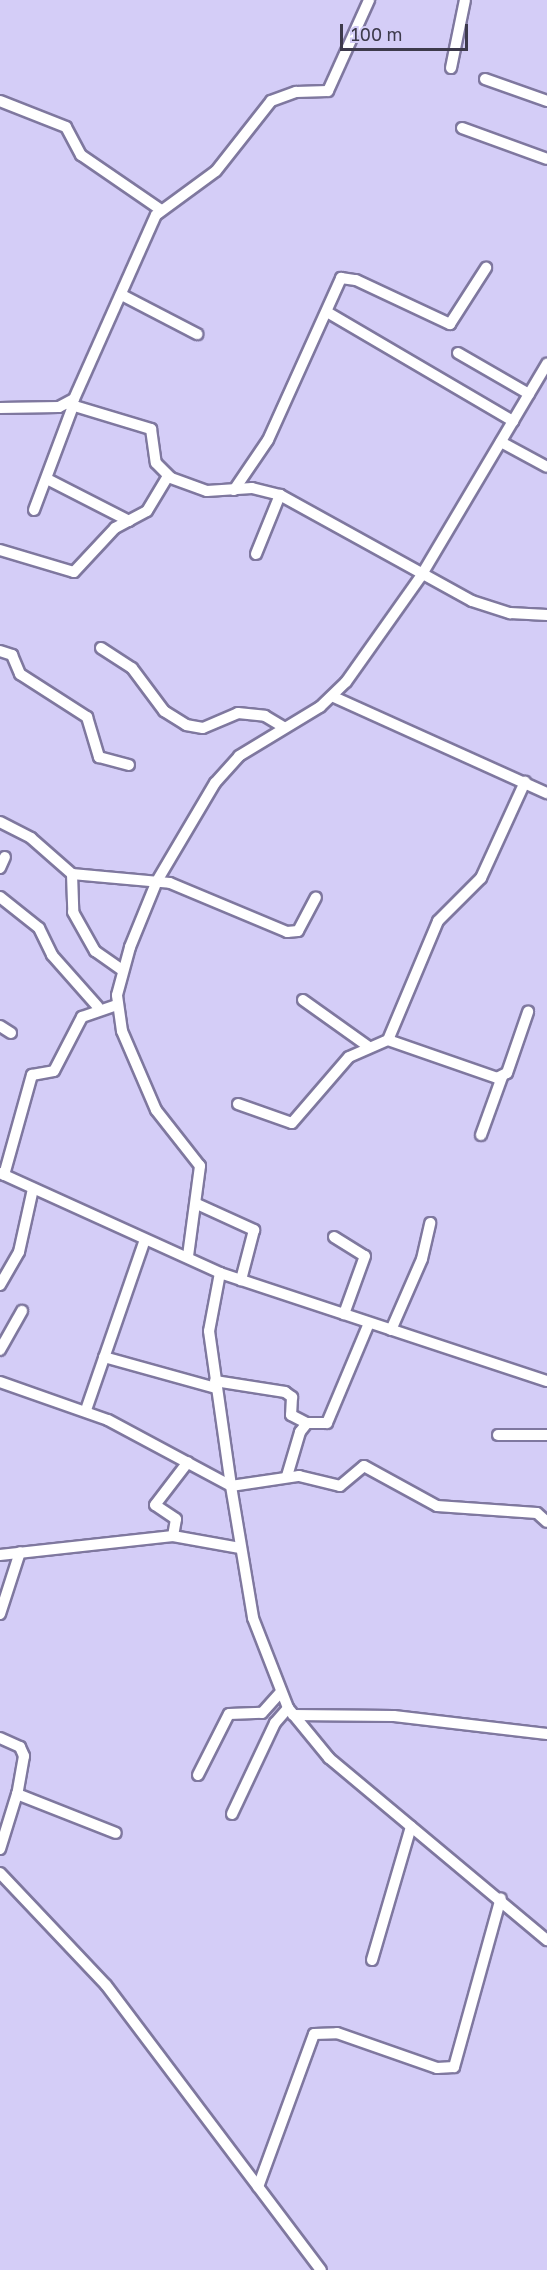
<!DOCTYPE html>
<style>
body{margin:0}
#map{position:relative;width:547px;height:2270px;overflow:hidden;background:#d4cdf7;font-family:"Golos Text",sans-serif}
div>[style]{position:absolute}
.roads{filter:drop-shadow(2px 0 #7f789f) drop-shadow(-2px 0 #7f789f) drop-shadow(0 2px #7f789f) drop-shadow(0 -2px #7f789f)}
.minor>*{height:10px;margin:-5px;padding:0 5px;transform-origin:5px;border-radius:5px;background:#fff}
span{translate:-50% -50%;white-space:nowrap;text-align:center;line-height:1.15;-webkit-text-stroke:5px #d4cdf7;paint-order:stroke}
.scale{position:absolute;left:340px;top:24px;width:128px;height:27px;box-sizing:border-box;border:3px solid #3d3a4b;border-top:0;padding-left:8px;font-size:18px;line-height:21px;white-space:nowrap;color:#3d3a4b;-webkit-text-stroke:4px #d4cdf7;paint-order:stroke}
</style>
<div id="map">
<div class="roads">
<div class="minor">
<div style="left:451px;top:68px;width:69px;rotate:-78.4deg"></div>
<div style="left:485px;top:79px;width:66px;rotate:19.5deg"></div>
<div style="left:0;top:101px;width:71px;rotate:21.5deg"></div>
<div style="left:66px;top:127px;width:32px;rotate:62deg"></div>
<div style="left:81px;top:155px;width:97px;rotate:34.5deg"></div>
<div style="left:462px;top:128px;width:90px;rotate:20deg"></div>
<div style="left:122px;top:295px;width:85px;rotate:27.5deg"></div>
<div style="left:327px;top:312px;width:216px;rotate:30.4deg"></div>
<div style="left:458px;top:353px;width:82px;rotate:30deg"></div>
<div style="left:68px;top:404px;width:87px;rotate:16.8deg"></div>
<div style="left:151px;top:429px;width:34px;rotate:82deg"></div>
<div style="left:156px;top:463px;width:21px;rotate:45deg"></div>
<div style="left:171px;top:478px;width:38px;rotate:20deg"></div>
<div style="left:207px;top:491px;width:45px;rotate:-3.8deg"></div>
<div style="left:252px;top:488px;width:29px;rotate:14deg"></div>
<div style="left:280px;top:495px;width:219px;rotate:28.9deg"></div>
<div style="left:472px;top:601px;width:40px;rotate:18deg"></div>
<div style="left:510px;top:613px;width:37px;rotate:3deg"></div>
<div style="left:0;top:408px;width:59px;rotate:-1deg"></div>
<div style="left:59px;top:407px;width:17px;rotate:-28deg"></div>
<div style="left:74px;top:399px;width:201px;rotate:-66deg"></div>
<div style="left:156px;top:215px;width:74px;rotate:-36.3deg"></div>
<div style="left:216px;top:171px;width:89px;rotate:-51.8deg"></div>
<div style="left:271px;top:101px;width:27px;rotate:-20deg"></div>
<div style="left:296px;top:92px;width:32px;rotate:-2deg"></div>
<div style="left:328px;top:91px;width:100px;rotate:-65.7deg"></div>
<div style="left:501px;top:442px;width:52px;rotate:28.5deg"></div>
<div style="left:49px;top:480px;width:90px;rotate:27.1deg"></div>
<div style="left:234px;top:490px;width:60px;rotate:-55.8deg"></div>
<div style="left:268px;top:440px;width:178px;rotate:-65.7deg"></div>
<div style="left:341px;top:278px;width:15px;rotate:8deg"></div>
<div style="left:356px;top:280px;width:104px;rotate:25.1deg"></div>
<div style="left:450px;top:324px;width:67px;rotate:-57.3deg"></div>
<div style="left:34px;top:510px;width:111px;rotate:-69.4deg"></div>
<div style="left:0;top:550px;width:77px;rotate:16.6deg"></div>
<div style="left:74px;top:572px;width:60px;rotate:-47deg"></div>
<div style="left:115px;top:528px;width:36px;rotate:-28deg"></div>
<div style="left:147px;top:511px;width:41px;rotate:-59deg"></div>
<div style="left:256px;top:554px;width:64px;rotate:-67.9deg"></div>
<div style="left:101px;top:648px;width:37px;rotate:33deg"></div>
<div style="left:132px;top:668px;width:54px;rotate:53.3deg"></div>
<div style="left:164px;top:711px;width:26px;rotate:32deg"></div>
<div style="left:186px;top:725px;width:17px;rotate:10deg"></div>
<div style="left:203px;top:728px;width:38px;rotate:-23deg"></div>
<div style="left:238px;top:713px;width:27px;rotate:6deg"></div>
<div style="left:265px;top:716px;width:21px;rotate:31deg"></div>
<div style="left:0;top:651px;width:13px;rotate:18deg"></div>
<div style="left:12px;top:655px;width:21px;rotate:67deg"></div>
<div style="left:20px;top:674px;width:80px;rotate:32.7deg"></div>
<div style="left:87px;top:717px;width:42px;rotate:73.3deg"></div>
<div style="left:99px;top:757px;width:31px;rotate:15deg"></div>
<div style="left:334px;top:697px;width:234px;rotate:24.3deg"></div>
<div style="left:0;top:822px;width:35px;rotate:27deg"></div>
<div style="left:31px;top:838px;width:55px;rotate:41.3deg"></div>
<div style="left:72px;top:874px;width:98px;rotate:5.2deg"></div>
<div style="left:170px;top:883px;width:127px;rotate:22.7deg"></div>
<div style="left:287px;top:932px;width:11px;rotate:-5deg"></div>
<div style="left:298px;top:931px;width:38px;rotate:-62deg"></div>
<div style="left:0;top:868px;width:12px;rotate:-66deg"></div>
<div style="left:72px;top:874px;width:38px;rotate:88deg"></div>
<div style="left:73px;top:912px;width:45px;rotate:60.6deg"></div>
<div style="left:95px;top:951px;width:32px;rotate:35deg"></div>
<div style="left:0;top:897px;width:50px;rotate:38.5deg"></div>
<div style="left:39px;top:928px;width:30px;rotate:64deg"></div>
<div style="left:52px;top:955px;width:69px;rotate:48.5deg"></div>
<div style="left:303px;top:1000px;width:81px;rotate:35.5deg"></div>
<div style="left:0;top:1026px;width:13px;rotate:32deg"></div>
<div style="left:388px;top:1040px;width:115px;rotate:19.2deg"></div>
<div style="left:497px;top:1078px;width:11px;rotate:-27deg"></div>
<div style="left:507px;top:1073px;width:65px;rotate:-71deg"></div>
<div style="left:238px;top:1104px;width:57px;rotate:19.4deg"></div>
<div style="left:292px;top:1123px;width:87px;rotate:-49.2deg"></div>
<div style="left:349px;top:1057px;width:43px;rotate:-23.6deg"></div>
<div style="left:388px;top:1040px;width:129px;rotate:-67.2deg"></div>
<div style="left:438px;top:921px;width:61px;rotate:-45deg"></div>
<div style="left:481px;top:878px;width:106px;rotate:-65.4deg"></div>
<div style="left:481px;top:1135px;width:62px;rotate:-70.1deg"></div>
<div style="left:0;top:1173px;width:242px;rotate:24.4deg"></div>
<div style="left:220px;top:1273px;width:59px;rotate:100.7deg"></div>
<div style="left:209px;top:1331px;width:157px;rotate:81.9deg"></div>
<div style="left:231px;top:1486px;width:134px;rotate:80.5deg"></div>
<div style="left:253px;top:1618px;width:97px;rotate:68.7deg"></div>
<div style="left:288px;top:1708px;width:65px;rotate:50.6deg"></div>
<div style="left:329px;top:1758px;width:284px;rotate:39.9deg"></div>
<div style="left:4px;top:1175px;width:104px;rotate:-74.4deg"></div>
<div style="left:32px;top:1075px;width:22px;rotate:-10deg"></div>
<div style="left:54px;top:1071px;width:61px;rotate:-62.6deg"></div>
<div style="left:82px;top:1017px;width:36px;rotate:-19deg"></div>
<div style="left:197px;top:1204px;width:63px;rotate:24.5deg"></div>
<div style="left:254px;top:1230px;width:52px;rotate:104.6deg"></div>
<div style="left:334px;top:1237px;width:36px;rotate:32deg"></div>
<div style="left:365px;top:1256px;width:62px;rotate:109.9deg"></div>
<div style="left:188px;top:1256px;width:91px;rotate:-82.4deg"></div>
<div style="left:200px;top:1166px;width:71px;rotate:-128.2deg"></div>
<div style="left:156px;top:1110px;width:86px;rotate:-113.3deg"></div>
<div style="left:122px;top:1031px;width:36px;rotate:-98deg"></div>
<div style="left:117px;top:995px;width:50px;rotate:-74.8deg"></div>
<div style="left:130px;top:947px;width:71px;rotate:-67.8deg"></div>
<div style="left:157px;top:881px;width:114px;rotate:-59.4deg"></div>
<div style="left:215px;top:783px;width:36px;rotate:-48deg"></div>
<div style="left:239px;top:756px;width:95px;rotate:-31.2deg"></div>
<div style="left:320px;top:707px;width:36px;rotate:-44deg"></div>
<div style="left:346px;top:682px;width:130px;rotate:-54.7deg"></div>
<div style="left:421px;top:576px;width:247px;rotate:-59.3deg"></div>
<div style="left:220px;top:1273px;width:344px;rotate:18.3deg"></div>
<div style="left:0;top:1285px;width:38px;rotate:-60deg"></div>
<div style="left:19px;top:1252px;width:65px;rotate:-77.5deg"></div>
<div style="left:391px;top:1330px;width:77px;rotate:-66.4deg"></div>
<div style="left:422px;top:1259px;width:37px;rotate:-77deg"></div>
<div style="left:0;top:1350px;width:45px;rotate:-60.6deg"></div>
<div style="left:104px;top:1357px;width:116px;rotate:15.5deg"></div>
<div style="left:215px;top:1381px;width:71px;rotate:8.9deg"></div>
<div style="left:285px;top:1392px;width:9px;rotate:36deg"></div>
<div style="left:292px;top:1397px;width:18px;rotate:93deg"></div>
<div style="left:291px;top:1415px;width:18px;rotate:27deg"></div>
<div style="left:0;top:1382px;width:114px;rotate:19.4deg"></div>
<div style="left:108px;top:1420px;width:140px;rotate:28.2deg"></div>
<div style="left:231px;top:1486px;width:69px;rotate:-8.4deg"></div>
<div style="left:299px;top:1476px;width:42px;rotate:13.7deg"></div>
<div style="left:340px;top:1486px;width:31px;rotate:-40deg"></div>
<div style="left:364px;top:1466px;width:83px;rotate:28.7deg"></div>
<div style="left:437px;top:1506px;width:100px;rotate:4deg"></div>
<div style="left:537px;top:1513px;width:13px;rotate:42deg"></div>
<div style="left:86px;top:1410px;width:180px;rotate:-70.9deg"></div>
<div style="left:498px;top:1435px;width:49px"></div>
<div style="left:287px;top:1476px;width:46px;rotate:-73.5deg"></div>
<div style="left:300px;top:1432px;width:11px;rotate:-52deg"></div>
<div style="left:307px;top:1423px;width:20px"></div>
<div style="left:327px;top:1423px;width:108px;rotate:-67.2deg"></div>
<div style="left:173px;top:1536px;width:17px;rotate:-80deg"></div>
<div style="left:176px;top:1519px;width:25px;rotate:-146deg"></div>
<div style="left:155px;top:1505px;width:54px;rotate:-52.5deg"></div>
<div style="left:0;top:1555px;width:174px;rotate:-6.3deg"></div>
<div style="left:173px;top:1536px;width:68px;rotate:10.2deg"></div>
<div style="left:0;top:1614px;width:65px;rotate:-72.1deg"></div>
<div style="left:293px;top:1715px;width:101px;rotate:0.6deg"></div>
<div style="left:394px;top:1716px;width:154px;rotate:6.7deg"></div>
<div style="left:0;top:1738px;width:22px;rotate:24deg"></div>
<div style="left:20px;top:1747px;width:10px;rotate:66deg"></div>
<div style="left:24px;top:1756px;width:39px;rotate:100deg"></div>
<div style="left:198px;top:1775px;width:68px;rotate:-63.1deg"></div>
<div style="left:229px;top:1714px;width:33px;rotate:-2deg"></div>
<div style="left:262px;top:1713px;width:28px;rotate:-48deg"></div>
<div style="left:232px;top:1814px;width:101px;rotate:-64.7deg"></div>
<div style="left:275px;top:1723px;width:20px;rotate:-49deg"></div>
<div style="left:0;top:1849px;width:58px;rotate:-72.8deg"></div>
<div style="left:17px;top:1794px;width:106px;rotate:21.5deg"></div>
<div style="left:0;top:1873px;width:154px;rotate:46.6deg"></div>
<div style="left:106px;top:1985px;width:357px;rotate:53deg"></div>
<div style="left:372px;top:1960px;width:139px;rotate:-73.7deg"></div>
<div style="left:258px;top:2187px;width:163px;rotate:-69.9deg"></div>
<div style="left:314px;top:2034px;width:23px;rotate:-2deg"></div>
<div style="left:337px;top:2033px;width:106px;rotate:19.3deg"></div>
<div style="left:437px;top:2068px;width:17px;rotate:-3deg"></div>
<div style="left:454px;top:2067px;width:175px;rotate:-74.5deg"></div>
</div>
</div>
<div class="scale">100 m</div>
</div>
